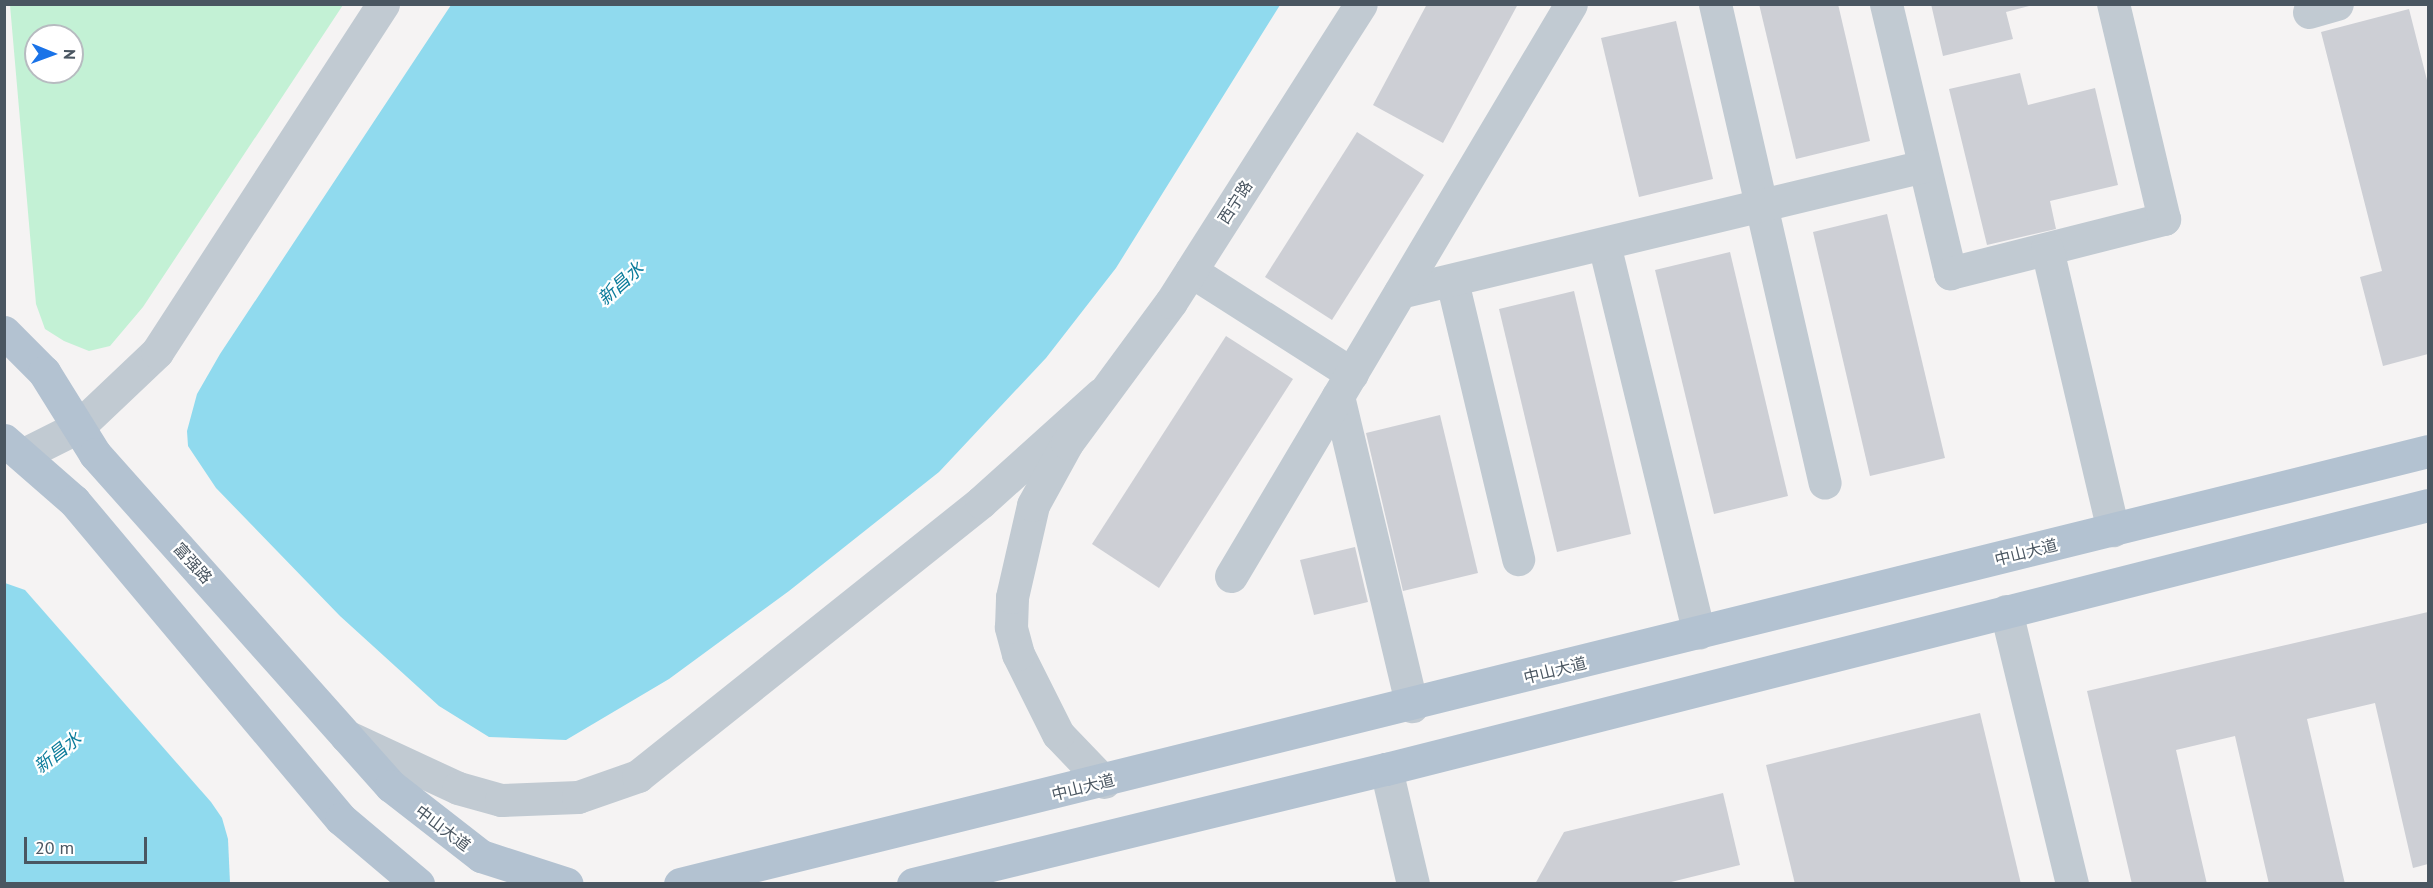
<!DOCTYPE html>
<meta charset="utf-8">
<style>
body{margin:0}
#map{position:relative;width:2433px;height:888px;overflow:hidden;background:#f5f3f3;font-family:"PT Sans","Noto Sans SC",sans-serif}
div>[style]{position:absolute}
.green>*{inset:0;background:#c3f1d5}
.water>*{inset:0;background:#90daee}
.building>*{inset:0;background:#cdcfd5}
.minor>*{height:33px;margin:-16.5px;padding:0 16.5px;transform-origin:16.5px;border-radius:16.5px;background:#c1cad2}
.major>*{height:33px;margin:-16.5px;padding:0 16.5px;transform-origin:16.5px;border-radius:16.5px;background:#b3c2d1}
span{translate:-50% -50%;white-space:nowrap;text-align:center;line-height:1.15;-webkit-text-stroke:4.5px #fff;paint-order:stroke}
.street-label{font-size:16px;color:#4a5661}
.water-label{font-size:18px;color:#0c7c9b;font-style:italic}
.frame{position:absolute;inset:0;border:6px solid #4a5661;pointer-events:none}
.north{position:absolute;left:24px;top:24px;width:60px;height:60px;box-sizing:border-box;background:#fff;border:2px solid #b7bbc0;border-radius:50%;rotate:91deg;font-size:16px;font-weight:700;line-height:24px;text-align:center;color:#4a5661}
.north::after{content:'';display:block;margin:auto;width:21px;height:27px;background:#1a73e8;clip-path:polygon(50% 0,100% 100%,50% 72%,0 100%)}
.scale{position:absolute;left:24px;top:837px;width:123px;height:27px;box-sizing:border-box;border:3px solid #4a5661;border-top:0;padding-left:8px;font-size:18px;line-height:21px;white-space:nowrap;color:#4a5661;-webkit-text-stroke:4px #fff;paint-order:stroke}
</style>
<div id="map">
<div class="green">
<div style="clip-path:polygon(evenodd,10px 5px,343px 5px,143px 307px,110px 346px,89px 351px,64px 341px,45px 329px,36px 304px,10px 5px,36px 36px,72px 36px,72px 72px,36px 72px,36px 36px)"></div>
</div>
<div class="water">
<div style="clip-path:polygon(451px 5px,451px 4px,1280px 5px,1116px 268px,1046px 358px,939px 472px,789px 591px,669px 679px,566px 740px,489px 737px,439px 706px,340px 616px,216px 488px,188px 446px,187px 431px,197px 394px,220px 354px)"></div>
<div style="clip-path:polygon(5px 583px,25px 590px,211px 802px,222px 818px,228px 839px,230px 883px,5px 883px)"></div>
</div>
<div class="building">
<div style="clip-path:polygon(1427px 4px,1518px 4px,1443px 143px,1373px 105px)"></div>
<div style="clip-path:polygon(1759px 4px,1838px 4px,1870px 141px,1796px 159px)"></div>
<div style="clip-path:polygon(1931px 4px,2032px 4px,2033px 5px,2006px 12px,2013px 39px,1943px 56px)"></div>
<div style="clip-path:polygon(2409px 9px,2428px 84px,2428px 354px,2383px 366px,2360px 277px,2382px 271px,2321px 32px)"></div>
<div style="clip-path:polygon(1676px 21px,1713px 179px,1639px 197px,1601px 38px)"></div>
<div style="clip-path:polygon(2020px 73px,2028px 105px,2095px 88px,2118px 185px,2050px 201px,2056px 229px,1987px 245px,1949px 89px)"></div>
<div style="clip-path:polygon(1357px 132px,1424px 175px,1332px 320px,1265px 277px)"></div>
<div style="clip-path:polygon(1887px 214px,1945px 458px,1870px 476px,1813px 232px)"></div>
<div style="clip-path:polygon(1730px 252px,1788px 496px,1714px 514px,1655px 270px)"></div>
<div style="clip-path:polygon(1574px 291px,1631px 534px,1557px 552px,1499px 309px)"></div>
<div style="clip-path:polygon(1226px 336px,1293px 379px,1159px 588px,1092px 544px)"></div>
<div style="clip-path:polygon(1440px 415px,1478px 573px,1403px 591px,1366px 433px)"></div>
<div style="clip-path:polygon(1355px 547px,1368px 602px,1314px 615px,1300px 560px)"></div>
<div style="clip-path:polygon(2428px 612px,2428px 864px,2413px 868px,2375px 703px,2307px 719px,2345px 884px,2269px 884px,2235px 736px,2176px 750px,2207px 884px,2132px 884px,2087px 691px)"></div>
<div style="clip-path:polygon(1980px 713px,2021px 884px,1795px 884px,1766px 765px)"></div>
<div style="clip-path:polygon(1723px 793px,1740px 865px,1663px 884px,1535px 884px,1564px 832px)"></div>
</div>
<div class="minor">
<div style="left:1715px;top:4px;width:491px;rotate:77.1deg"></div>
<div style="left:1886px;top:4px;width:277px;rotate:76.6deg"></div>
<div style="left:1950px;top:273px;width:221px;rotate:-14.2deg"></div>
<div style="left:2164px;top:219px;width:221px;rotate:-103.3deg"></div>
<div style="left:2309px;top:12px;width:29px;rotate:-16deg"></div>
<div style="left:1604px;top:244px;width:400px;rotate:76.3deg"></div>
<div style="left:2047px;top:249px;width:289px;rotate:76.8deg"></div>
<div style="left:1191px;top:271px;width:191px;rotate:32.6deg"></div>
<div style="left:1452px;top:281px;width:286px;rotate:76.6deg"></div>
<div style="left:1400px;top:292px;width:539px;rotate:-13.52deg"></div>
<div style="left:1338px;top:396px;width:319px;rotate:76.6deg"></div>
<div style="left:22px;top:455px;width:63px;rotate:-26.6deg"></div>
<div style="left:78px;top:427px;width:109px;rotate:-43.5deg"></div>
<div style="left:157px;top:352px;width:415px;rotate:-57deg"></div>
<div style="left:1231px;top:576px;width:665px;rotate:-59.27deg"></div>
<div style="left:2006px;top:611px;width:281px;rotate:76.4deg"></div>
<div style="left:346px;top:736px;width:123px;rotate:24.9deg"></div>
<div style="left:458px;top:788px;width:45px;rotate:15.6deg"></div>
<div style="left:501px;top:800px;width:77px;rotate:-2.2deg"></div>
<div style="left:578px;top:797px;width:64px;rotate:-19.3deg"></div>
<div style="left:638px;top:776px;width:439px;rotate:-38.6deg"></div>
<div style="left:981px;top:502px;width:161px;rotate:-42deg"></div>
<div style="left:1386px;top:769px;width:118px;rotate:76.8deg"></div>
<div style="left:1104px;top:782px;width:66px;rotate:-133.8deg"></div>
<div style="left:1058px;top:734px;width:89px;rotate:-116.6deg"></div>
<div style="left:1018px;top:654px;width:28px;rotate:-105deg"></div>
<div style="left:1011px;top:627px;width:30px;rotate:-88deg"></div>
<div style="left:1012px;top:597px;width:94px;rotate:-77.1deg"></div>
<div style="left:1033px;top:505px;width:71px;rotate:-61.3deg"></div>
<div style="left:1067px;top:443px;width:175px;rotate:-53.6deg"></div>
<div style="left:1171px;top:302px;width:353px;rotate:-57.5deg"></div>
</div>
<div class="major">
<div style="left:4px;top:332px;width:57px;rotate:45deg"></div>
<div style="left:44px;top:372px;width:97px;rotate:58.1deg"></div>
<div style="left:95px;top:454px;width:445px;rotate:48.3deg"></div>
<div style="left:391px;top:786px;width:114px;rotate:37.9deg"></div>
<div style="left:481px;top:856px;width:90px;rotate:18deg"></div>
<div style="left:4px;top:440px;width:93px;rotate:41.1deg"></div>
<div style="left:74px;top:501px;width:415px;rotate:50deg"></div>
<div style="left:341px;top:819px;width:101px;rotate:40.2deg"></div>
<div style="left:680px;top:884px;width:1801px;rotate:-13.91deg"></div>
<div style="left:913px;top:884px;width:487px;rotate:-13.7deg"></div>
<div style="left:1386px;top:769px;width:1075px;rotate:-14.22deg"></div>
</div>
<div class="street-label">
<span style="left:1235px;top:202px;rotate:-57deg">西宁路</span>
<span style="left:2026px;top:552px;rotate:-14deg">中山大道</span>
<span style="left:193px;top:563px;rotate:48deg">富强路</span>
<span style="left:1555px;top:670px;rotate:-14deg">中山大道</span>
<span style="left:1083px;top:787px;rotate:-14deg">中山大道</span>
<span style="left:443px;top:828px;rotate:37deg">中山大道</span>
</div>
<div class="water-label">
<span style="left:621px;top:284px;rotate:-42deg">新昌水</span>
<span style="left:58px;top:753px;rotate:-38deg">新昌水</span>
</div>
<div class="frame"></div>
<div class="north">N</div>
<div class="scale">20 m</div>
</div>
